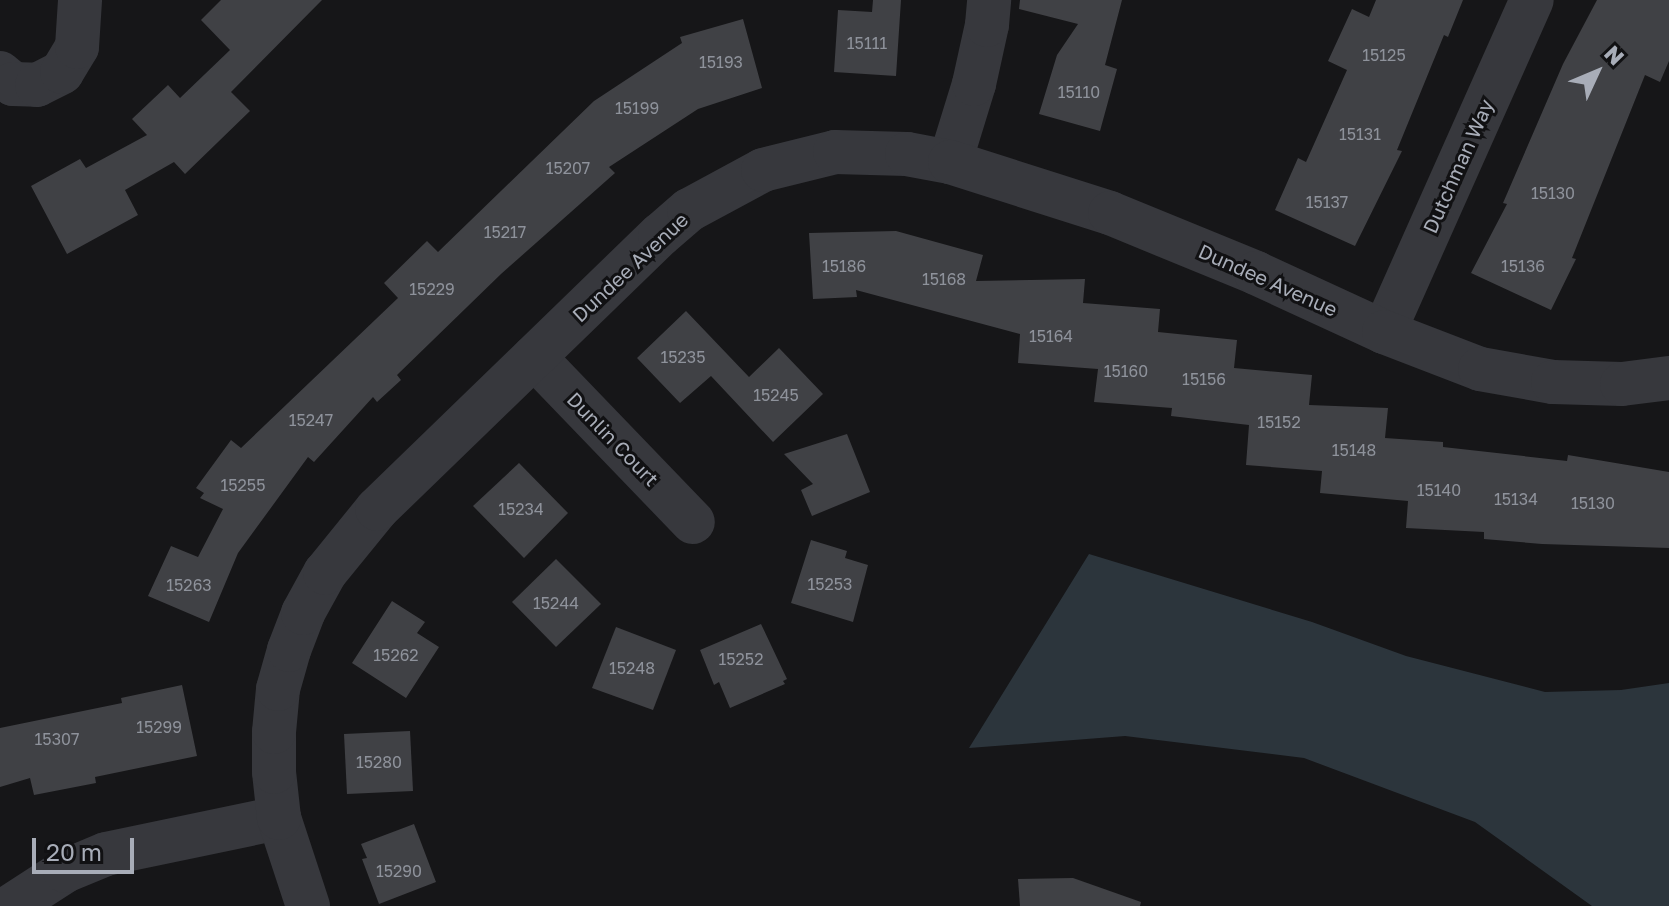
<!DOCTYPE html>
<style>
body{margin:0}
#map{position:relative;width:1669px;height:906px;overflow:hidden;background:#161618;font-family:"Golos Text",sans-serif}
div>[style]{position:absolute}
.water>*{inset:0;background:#2c353c}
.building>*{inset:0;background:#404145}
.minor>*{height:44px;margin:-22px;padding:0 22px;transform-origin:22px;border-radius:22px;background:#37383d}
span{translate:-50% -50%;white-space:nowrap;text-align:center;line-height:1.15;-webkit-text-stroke:6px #111113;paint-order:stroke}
.number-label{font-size:16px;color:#8e929b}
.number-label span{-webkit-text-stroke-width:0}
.street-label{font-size:20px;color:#a8adb8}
.north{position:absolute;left:1557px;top:32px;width:80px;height:80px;-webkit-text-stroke:6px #111113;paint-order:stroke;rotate:46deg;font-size:22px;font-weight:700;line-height:32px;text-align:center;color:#a8adb8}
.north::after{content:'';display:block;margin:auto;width:28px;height:36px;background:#a8adb8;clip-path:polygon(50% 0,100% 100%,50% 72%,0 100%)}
.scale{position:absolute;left:32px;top:838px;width:102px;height:36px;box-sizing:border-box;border:4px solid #a8adb8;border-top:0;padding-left:10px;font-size:24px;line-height:28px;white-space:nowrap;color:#a8adb8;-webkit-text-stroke:6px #111113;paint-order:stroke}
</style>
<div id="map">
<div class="water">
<div style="clip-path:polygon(1089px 554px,1312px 622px,1406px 656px,1545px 692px,1621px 690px,1669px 683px,1669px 906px,1592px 906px,1475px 822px,1304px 758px,1125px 736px,969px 748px)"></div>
</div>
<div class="building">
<div style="clip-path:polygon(221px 0,322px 0,231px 92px,250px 111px,185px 174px,174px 162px,125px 190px,138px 215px,67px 254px,31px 186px,80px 159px,86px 168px,147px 135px,132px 119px,168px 85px,180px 98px,230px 50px,201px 20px)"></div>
<div style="clip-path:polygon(873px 0,901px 0,896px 76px,834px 72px,838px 10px,872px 12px)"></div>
<div style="clip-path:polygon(1020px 0,1122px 0,1105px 65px,1117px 69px,1100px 131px,1039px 114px,1057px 55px,1078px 24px,1019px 9px)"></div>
<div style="clip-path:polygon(1376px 0,1463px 0,1448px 37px,1444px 35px,1397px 150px,1402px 151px,1355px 246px,1275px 210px,1298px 158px,1306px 162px,1347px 70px,1328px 61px,1352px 9px,1369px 17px)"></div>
<div style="clip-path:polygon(1597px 0,1669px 0,1669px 61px,1660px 82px,1645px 75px,1572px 258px,1576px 259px,1551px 310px,1471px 273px,1507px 204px,1503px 203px,1563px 64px)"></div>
<div style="clip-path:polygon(743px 19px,762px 88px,698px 109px,609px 167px,615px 173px,501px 274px,397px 375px,401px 380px,377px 402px,373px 397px,314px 462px,308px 457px,238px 553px,209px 622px,148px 596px,171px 546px,198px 557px,223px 509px,200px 498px,204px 493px,196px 488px,231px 440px,241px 448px,398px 298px,384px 283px,427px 241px,438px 252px,594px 101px,682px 43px,680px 37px)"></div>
<div style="clip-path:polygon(896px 231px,983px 255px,976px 281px,1085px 279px,1083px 303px,1160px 309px,1158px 332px,1237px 340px,1234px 368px,1312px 375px,1309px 405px,1388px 408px,1385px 438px,1443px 442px,1443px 447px,1567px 461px,1568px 455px,1669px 472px,1669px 548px,1542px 544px,1484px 539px,1484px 532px,1406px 528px,1408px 501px,1320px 493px,1322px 471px,1246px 465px,1249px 425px,1171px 416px,1172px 408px,1094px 402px,1098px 369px,1018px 363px,1020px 334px,856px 290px,857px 297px,813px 299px,809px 233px)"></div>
<div style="clip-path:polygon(686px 311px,749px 377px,779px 348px,823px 394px,773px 442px,711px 376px,680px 403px,637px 358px)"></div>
<div style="clip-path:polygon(847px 434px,870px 492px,812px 516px,801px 490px,813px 484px,784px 454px)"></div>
<div style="clip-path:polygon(519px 463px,568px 513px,524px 558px,473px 506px)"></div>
<div style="clip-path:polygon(811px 540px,847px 551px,845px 558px,868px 565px,853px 622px,791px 603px)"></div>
<div style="clip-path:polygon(556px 559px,601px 604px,556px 647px,512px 602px)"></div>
<div style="clip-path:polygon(392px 601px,425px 622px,417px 633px,439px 647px,406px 698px,352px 663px)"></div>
<div style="clip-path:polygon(761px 624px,787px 679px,783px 681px,785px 684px,730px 708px,719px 682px,714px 685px,700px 650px)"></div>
<div style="clip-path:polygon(616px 627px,676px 650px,653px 710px,592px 688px)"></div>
<div style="clip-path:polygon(182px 685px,197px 756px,95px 777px,96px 783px,34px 795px,30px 778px,0 787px,0 728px,122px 703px,121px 698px)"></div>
<div style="clip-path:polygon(410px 731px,413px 791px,347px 794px,344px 734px)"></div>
<div style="clip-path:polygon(414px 824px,436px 882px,379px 904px,362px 859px,367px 858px,361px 844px)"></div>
<div style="clip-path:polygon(1073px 878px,1141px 902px,1140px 906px,1020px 906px,1018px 879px)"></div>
</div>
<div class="minor">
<div style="left:0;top:73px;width:17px;rotate:40deg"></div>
<div style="left:13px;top:84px;width:24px;rotate:2deg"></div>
<div style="left:37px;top:85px;width:28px;rotate:-27deg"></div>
<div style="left:62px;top:72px;width:29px;rotate:-59deg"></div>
<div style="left:77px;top:47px;width:47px;rotate:-86.3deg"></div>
<div style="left:950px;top:162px;width:82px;rotate:-72.9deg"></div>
<div style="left:974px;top:84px;width:60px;rotate:-77.6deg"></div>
<div style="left:987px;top:25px;width:25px;rotate:-85deg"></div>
<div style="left:1384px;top:332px;width:363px;rotate:-66deg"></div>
<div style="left:534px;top:357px;width:229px;rotate:46.1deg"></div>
<div style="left:11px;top:906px;width:64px;rotate:-32.9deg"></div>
<div style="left:65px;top:871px;width:44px;rotate:-22.5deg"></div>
<div style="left:106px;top:854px;width:177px;rotate:-11.8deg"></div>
<div style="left:308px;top:906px;width:93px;rotate:-108.2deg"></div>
<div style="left:279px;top:818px;width:46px;rotate:-96.2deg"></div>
<div style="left:274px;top:772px;width:40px;rotate:-90deg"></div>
<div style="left:274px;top:732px;width:43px;rotate:-84.7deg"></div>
<div style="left:278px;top:689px;width:41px;rotate:-74.2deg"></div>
<div style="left:289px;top:650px;width:40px;rotate:-69deg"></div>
<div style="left:303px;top:613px;width:46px;rotate:-61.2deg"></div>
<div style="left:325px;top:573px;width:82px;rotate:-50.9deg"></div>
<div style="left:377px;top:509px;width:394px;rotate:-44.1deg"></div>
<div style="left:660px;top:235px;width:38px;rotate:-41deg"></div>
<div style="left:689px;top:210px;width:84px;rotate:-28.4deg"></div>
<div style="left:763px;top:170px;width:74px;rotate:-14deg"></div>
<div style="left:835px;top:152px;width:72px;rotate:1.6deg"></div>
<div style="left:907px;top:154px;width:44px;rotate:10.5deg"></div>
<div style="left:950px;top:162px;width:168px;rotate:17.7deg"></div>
<div style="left:1110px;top:213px;width:158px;rotate:22.3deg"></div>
<div style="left:1256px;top:273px;width:141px;rotate:24.7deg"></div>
<div style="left:1384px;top:332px;width:103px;rotate:21.1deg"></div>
<div style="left:1480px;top:369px;width:74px;rotate:10.1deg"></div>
<div style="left:1553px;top:382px;width:69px;rotate:1.7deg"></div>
<div style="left:1622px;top:384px;width:47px;rotate:-7.3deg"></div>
</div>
<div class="number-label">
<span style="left:867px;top:43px">15111</span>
<span style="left:1384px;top:55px">15125</span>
<span style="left:721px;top:62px">15193</span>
<span style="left:1079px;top:92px">15110</span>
<span style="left:637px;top:108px">15199</span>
<span style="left:1360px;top:134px">15131</span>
<span style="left:568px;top:168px">15207</span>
<span style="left:1553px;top:193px">15130</span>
<span style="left:1327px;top:202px">15137</span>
<span style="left:505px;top:232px">15217</span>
<span style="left:844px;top:266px">15186</span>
<span style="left:1523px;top:266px">15136</span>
<span style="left:944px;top:279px">15168</span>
<span style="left:432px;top:289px">15229</span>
<span style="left:1051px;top:336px">15164</span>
<span style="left:683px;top:357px">15235</span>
<span style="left:1126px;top:371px">15160</span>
<span style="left:1204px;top:379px">15156</span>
<span style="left:776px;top:395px">15245</span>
<span style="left:311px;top:420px">15247</span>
<span style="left:1279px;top:422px">15152</span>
<span style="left:1354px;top:450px">15148</span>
<span style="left:243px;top:485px">15255</span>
<span style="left:1439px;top:490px">15140</span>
<span style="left:1516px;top:499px">15134</span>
<span style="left:1593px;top:503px">15130</span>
<span style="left:521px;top:509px">15234</span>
<span style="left:830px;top:584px">15253</span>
<span style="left:189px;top:585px">15263</span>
<span style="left:556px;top:603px">15244</span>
<span style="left:396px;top:655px">15262</span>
<span style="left:741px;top:659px">15252</span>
<span style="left:632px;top:668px">15248</span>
<span style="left:159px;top:727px">15299</span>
<span style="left:57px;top:739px">15307</span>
<span style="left:379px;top:762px">15280</span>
<span style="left:399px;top:871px">15290</span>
</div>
<div class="street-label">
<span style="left:1458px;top:166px;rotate:-66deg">Dutchman Way</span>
<span style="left:630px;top:267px;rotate:-43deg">Dundee Avenue</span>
<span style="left:1268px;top:280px;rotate:24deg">Dundee Avenue</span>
<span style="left:613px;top:439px;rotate:46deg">Dunlin Court</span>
</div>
<div class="north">N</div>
<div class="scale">20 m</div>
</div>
